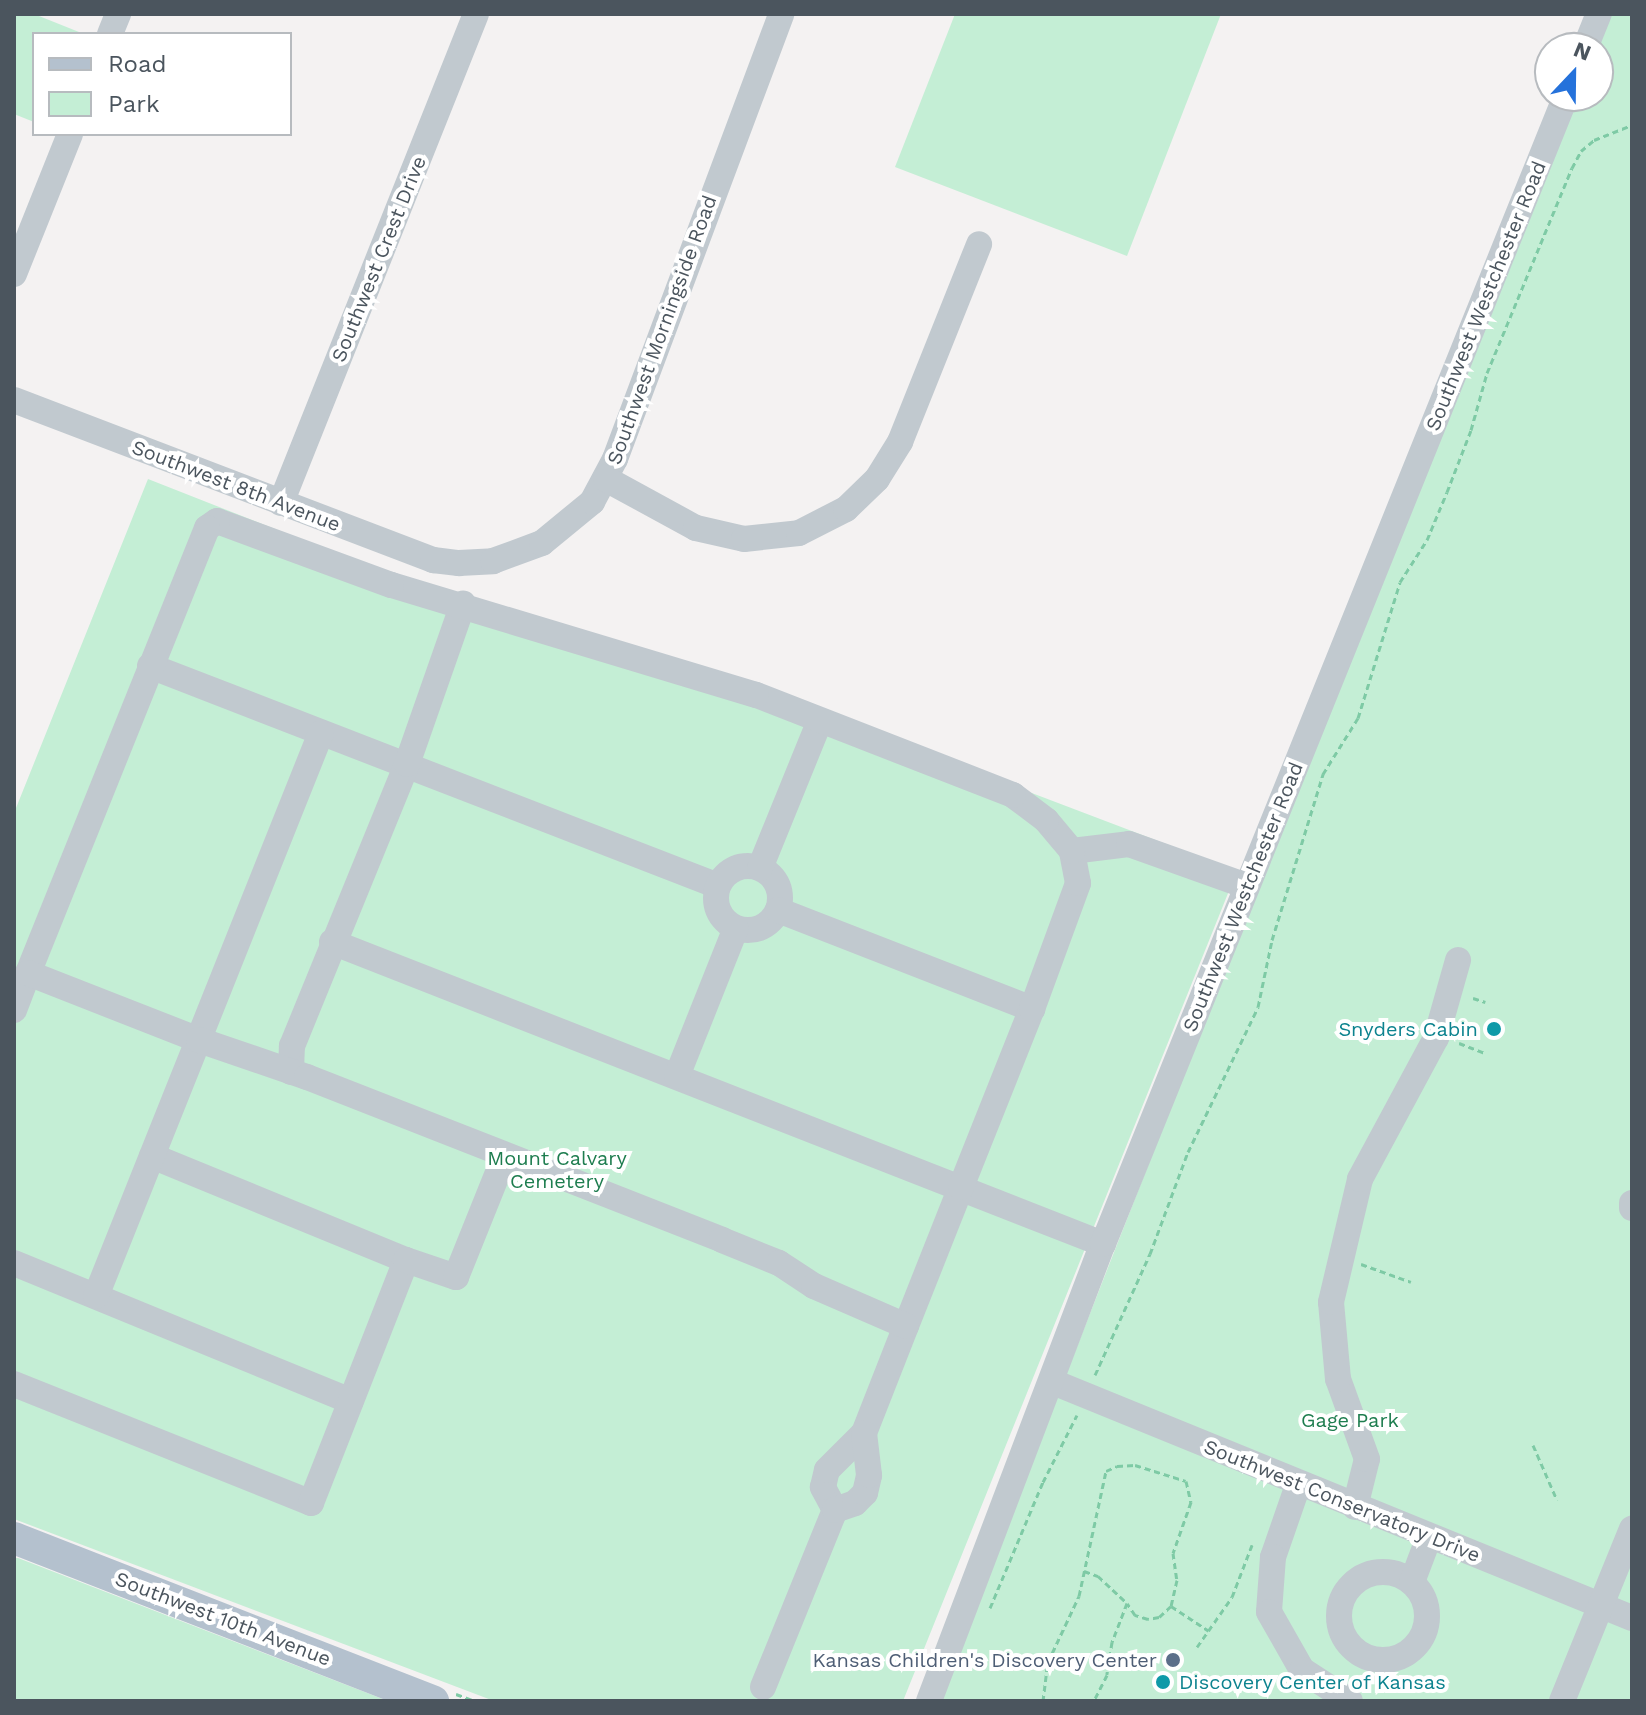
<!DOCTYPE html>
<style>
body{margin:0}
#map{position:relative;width:1646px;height:1715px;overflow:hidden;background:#f4f2f2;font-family:"Work Sans",sans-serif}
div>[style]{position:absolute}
.green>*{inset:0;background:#c4eed5}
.path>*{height:3px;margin-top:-1.5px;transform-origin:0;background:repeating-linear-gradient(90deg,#7ecaa5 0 6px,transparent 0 10px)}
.minor>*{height:26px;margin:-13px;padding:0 13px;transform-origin:13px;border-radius:13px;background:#c1c9cf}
.minor>.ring{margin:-13px;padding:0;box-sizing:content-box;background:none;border:26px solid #c1c9cf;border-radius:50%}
.major>*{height:32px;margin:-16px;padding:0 16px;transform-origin:16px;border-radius:16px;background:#b4c1ce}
.dots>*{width:22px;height:22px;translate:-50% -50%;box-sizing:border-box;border:4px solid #fff;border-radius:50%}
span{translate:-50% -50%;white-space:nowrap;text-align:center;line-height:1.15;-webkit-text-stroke:8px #fff;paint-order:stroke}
.street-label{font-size:20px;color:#4b555e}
.culture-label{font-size:20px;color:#0d838f}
.right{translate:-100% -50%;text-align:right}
.left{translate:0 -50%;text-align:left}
.park-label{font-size:20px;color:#1e7d4f}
.service-label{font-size:20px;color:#4e5e75}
.frame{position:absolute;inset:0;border:16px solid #4b555e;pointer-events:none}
.legend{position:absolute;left:32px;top:32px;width:260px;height:104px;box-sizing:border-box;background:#fff;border:2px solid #b7bbbf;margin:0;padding:10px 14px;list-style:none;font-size:24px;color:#4b555e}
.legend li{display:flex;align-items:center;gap:16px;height:40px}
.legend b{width:40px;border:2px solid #b7bbbf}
.north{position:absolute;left:1534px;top:32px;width:80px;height:80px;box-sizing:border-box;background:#fff;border:2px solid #b7bbbf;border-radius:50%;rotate:22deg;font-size:22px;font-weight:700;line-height:32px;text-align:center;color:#4b555e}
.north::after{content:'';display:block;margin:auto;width:28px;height:36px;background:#2572db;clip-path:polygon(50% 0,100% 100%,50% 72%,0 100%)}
</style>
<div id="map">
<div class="green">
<div style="clip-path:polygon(14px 14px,34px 14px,84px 34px,34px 34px,34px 122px,14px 114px)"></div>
<div style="clip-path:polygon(955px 14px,1221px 14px,1127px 256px,895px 167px)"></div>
<div style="clip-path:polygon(1608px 14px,1632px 14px,1632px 1701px,938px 1701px,1180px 1084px,1575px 96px,1598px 96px,1598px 48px)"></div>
<div style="clip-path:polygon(148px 479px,392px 575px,750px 686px,1237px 871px,903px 1701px,494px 1701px,14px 1519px,14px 813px)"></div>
<div style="clip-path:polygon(14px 1558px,18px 1558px,388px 1701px,14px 1701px)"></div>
</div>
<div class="path">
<div style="left:1473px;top:998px;width:13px;rotate:18deg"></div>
<div style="left:1459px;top:1043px;width:28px;rotate:21deg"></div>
<div style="left:1361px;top:1264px;width:53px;rotate:19.8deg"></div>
<div style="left:1095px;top:1375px;width:133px;rotate:-65.6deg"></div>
<div style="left:1150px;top:1254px;width:109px;rotate:-69.6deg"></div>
<div style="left:1188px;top:1152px;width:161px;rotate:-64.2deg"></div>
<div style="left:1258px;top:1007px;width:68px;rotate:-78.2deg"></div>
<div style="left:1272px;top:940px;width:174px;rotate:-72.9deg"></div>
<div style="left:1323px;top:774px;width:66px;rotate:-58deg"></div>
<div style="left:1358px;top:718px;width:142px;rotate:-72.8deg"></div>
<div style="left:1400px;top:582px;width:50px;rotate:-57.3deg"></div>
<div style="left:1427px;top:540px;width:52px;rotate:-67.4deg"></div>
<div style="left:1447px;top:492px;width:66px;rotate:-68.8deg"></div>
<div style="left:1471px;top:430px;width:59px;rotate:-74.3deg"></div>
<div style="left:1487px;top:373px;width:222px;rotate:-67.5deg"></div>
<div style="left:1572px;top:168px;width:19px;rotate:-62deg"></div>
<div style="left:1581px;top:151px;width:17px;rotate:-40deg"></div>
<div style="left:1594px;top:140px;width:41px;rotate:-21.5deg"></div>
<div style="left:1533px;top:1445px;width:60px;rotate:66.4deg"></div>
<div style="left:1084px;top:1571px;width:15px;rotate:20deg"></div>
<div style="left:1098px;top:1576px;width:40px;rotate:43deg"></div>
<div style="left:1171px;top:1606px;width:45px;rotate:33.3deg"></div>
<div style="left:990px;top:1608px;width:137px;rotate:-67.2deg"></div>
<div style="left:1043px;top:1482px;width:75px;rotate:-63.1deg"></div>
<div style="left:1197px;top:1647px;width:61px;rotate:-55deg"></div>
<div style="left:1232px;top:1597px;width:56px;rotate:-69deg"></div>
<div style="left:456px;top:1694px;width:20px;rotate:20deg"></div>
<div style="left:1043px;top:1701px;width:39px;rotate:-83deg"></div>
<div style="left:1048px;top:1662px;width:73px;rotate:-64.8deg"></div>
<div style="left:1079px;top:1596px;width:128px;rotate:-77.8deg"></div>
<div style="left:1106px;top:1471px;width:12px;rotate:-24deg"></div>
<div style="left:1117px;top:1466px;width:18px;rotate:-3deg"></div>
<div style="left:1135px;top:1465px;width:53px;rotate:17.4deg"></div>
<div style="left:1186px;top:1481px;width:22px;rotate:77deg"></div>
<div style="left:1191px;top:1502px;width:54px;rotate:109.4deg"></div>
<div style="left:1173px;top:1553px;width:27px;rotate:82deg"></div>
<div style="left:1177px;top:1580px;width:27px;rotate:103deg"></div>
<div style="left:1171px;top:1606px;width:16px;rotate:137deg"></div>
<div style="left:1159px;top:1617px;width:11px;rotate:170deg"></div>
<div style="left:1148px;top:1619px;width:14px;rotate:-163deg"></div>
<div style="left:1135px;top:1615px;width:14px;rotate:-124deg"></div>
<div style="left:1127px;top:1603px;width:42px;rotate:111deg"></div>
<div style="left:1112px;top:1642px;width:33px;rotate:99deg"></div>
<div style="left:1107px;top:1675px;width:29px;rotate:117deg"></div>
</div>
<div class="minor">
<div style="left:110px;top:34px;width:22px;rotate:-68deg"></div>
<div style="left:1585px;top:48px;width:37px;rotate:-68deg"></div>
<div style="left:14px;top:274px;width:151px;rotate:-68.2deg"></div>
<div style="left:14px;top:400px;width:449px;rotate:20.9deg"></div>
<div style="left:433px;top:560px;width:26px;rotate:7deg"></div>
<div style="left:459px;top:563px;width:34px;rotate:-3deg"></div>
<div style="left:493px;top:561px;width:52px;rotate:-20.2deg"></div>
<div style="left:542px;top:543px;width:65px;rotate:-39.4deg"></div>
<div style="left:592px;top:502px;width:49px;rotate:-61.9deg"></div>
<div style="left:615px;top:459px;width:475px;rotate:-69.5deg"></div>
<div style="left:606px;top:479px;width:102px;rotate:28.6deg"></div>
<div style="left:696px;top:528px;width:49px;rotate:12.9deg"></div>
<div style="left:744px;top:539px;width:55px;rotate:-6.2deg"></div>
<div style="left:799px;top:533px;width:53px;rotate:-27.1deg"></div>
<div style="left:846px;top:509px;width:43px;rotate:-44.1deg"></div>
<div style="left:877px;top:479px;width:44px;rotate:-58.1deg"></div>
<div style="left:900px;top:442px;width:213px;rotate:-68.2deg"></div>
<div style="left:281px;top:503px;width:526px;rotate:-68.26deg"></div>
<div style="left:150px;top:666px;width:609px;rotate:21.17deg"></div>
<div style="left:1072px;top:851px;width:57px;rotate:-7deg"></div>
<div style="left:1129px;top:844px;width:125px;rotate:19.6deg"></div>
<div class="ring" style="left:716px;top:866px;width:38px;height:38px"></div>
<div style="left:760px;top:868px;width:157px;rotate:-67.9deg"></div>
<div style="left:778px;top:910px;width:273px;rotate:21.3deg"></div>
<div style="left:332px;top:942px;width:828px;rotate:21.39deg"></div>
<div style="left:14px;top:1010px;width:40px;rotate:-69deg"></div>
<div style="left:291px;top:1072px;width:26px;rotate:-88deg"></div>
<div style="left:292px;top:1046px;width:305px;rotate:-67.8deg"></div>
<div style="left:407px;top:764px;width:170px;rotate:-70.7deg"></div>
<div style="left:677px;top:1076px;width:159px;rotate:-68.3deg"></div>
<div style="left:152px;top:1156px;width:274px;rotate:22.3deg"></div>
<div style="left:1632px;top:1203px;width:5px;rotate:90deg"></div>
<div style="left:14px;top:1263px;width:364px;rotate:22.3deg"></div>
<div style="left:96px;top:1296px;width:606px;rotate:-68.22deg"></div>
<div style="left:1053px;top:1382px;width:625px;rotate:22.18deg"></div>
<div style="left:14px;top:1384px;width:320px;rotate:21.8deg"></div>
<div style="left:311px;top:1503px;width:261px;rotate:-68.6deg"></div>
<div style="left:406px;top:1260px;width:53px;rotate:18.8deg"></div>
<div style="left:456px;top:1277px;width:131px;rotate:-68.1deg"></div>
<div style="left:1298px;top:1485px;width:76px;rotate:109.1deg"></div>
<div style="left:1273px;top:1557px;width:55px;rotate:94.2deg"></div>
<div style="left:1269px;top:1612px;width:67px;rotate:60.4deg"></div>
<div style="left:1302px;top:1670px;width:57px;rotate:32.9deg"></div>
<div style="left:1355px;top:1507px;width:49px;rotate:-76deg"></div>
<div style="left:1367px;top:1459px;width:85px;rotate:-109.9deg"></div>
<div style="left:1338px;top:1379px;width:77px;rotate:-95.2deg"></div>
<div style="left:1331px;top:1302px;width:126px;rotate:-76.7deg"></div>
<div style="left:1360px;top:1179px;width:160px;rotate:-61.7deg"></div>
<div style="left:1436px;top:1038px;width:81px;rotate:-74.2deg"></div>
<div style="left:835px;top:1510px;width:26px;rotate:-118deg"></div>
<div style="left:823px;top:1487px;width:17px;rotate:-77deg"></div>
<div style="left:827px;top:1470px;width:52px;rotate:-45deg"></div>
<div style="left:864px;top:1433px;width:115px;rotate:-68.6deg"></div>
<div style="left:906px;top:1326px;width:149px;rotate:-68.4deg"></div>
<div style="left:961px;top:1187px;width:192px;rotate:-68.3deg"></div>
<div style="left:1032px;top:1009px;width:134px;rotate:-69.9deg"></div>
<div style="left:1078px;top:883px;width:33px;rotate:-101deg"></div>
<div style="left:1072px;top:851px;width:40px;rotate:-130deg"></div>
<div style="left:1046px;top:820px;width:41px;rotate:-142.9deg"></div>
<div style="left:1013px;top:795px;width:276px;rotate:-158.7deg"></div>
<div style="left:756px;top:695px;width:381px;rotate:-163.2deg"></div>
<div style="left:391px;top:585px;width:185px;rotate:-159.8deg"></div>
<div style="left:217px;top:521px;width:12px;rotate:145deg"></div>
<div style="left:207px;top:528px;width:480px;rotate:111.9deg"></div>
<div style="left:28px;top:973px;width:184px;rotate:21.4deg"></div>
<div style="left:199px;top:1040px;width:114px;rotate:18.9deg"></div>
<div style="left:307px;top:1077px;width:446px;rotate:21.4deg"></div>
<div style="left:722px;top:1240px;width:61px;rotate:22deg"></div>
<div style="left:779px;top:1263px;width:42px;rotate:33.3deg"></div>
<div style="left:814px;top:1286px;width:100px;rotate:23.5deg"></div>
<div class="ring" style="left:1339px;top:1572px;width:62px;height:62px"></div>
<div style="left:1412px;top:1582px;width:48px;rotate:-69.3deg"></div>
<div style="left:763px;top:1687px;width:191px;rotate:-67.9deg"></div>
<div style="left:835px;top:1510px;width:21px;rotate:-19deg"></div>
<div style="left:855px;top:1503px;width:14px;rotate:-45deg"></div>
<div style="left:865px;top:1493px;width:18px;rotate:-77deg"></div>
<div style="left:869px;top:1475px;width:42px;rotate:-96.8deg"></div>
<div style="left:929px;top:1701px;width:489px;rotate:-69.2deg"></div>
<div style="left:1103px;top:1244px;width:1238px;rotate:-68.04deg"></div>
<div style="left:1562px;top:1701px;width:186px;rotate:-67.9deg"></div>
</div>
<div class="major">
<div style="left:14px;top:1538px;width:450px;rotate:21.3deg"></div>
</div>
<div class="dots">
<div style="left:1494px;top:1029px;background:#0f9aa8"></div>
<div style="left:1173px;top:1660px;background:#5c6f8a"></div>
<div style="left:1163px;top:1682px;background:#0f9aa8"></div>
</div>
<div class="street-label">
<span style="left:379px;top:259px;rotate:-68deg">Southwest Crest Drive</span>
<span style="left:1486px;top:296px;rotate:-68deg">Southwest Westchester Road</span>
<span style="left:662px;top:330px;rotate:-70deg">Southwest Morningside Road</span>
<span style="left:236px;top:486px;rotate:21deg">Southwest 8th Avenue</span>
<span style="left:1243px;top:897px;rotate:-68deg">Southwest Westchester Road</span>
<span style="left:1342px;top:1501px;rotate:22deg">Southwest Conservatory Drive</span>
<span style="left:223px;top:1619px;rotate:21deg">Southwest 10th Avenue</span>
</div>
<div class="culture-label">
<span class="right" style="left:1478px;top:1029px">Snyders Cabin</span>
<span class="left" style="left:1179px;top:1682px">Discovery Center of Kansas</span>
</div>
<div class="park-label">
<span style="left:557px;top:1170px">Mount Calvary<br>Cemetery</span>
<span style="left:1350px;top:1420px">Gage Park</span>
</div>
<div class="service-label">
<span class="right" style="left:1157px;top:1660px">Kansas Children's Discovery Center</span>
</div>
<div class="frame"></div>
<ul class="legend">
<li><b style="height:10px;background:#b4c1ce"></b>Road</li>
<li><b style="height:22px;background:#c4eed5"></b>Park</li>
</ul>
<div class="north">N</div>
</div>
